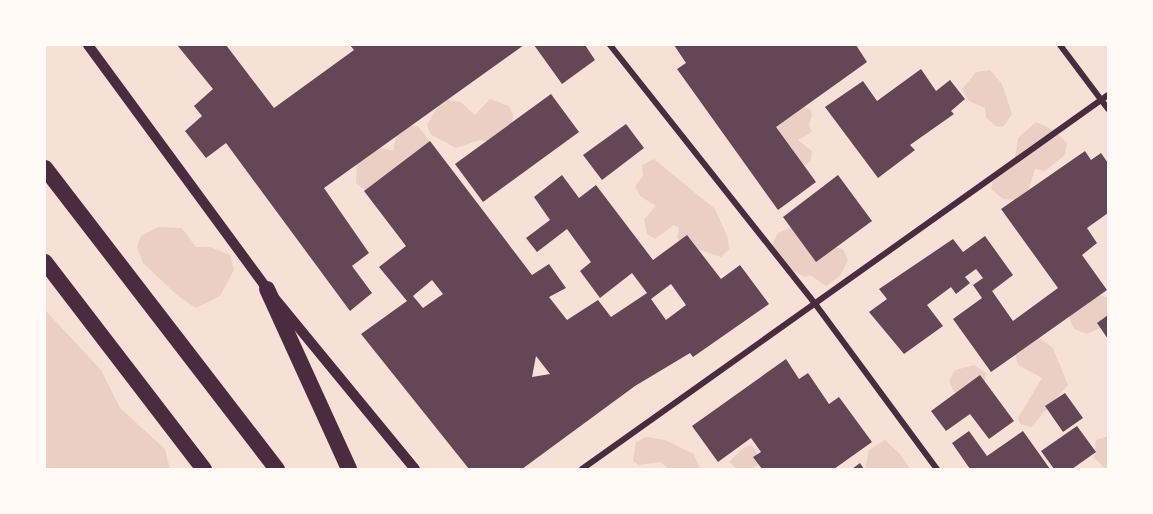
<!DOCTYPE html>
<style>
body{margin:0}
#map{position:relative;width:1153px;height:514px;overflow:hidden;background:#f7e1d7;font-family:Spectral,serif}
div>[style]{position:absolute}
.green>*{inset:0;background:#ebcfc5}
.building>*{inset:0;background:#644757}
.minor>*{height:6px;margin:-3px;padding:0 3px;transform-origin:3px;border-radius:3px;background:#4a2c40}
.tertiary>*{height:10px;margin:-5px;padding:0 5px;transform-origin:5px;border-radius:5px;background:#4a2c40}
.trunk>*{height:16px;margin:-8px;padding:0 8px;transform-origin:8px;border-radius:8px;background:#4a2c40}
span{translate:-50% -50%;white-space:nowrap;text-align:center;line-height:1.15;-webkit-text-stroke:6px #fffaf5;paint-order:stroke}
.frame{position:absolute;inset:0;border:46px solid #fffaf5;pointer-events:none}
</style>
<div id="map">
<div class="green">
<div style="clip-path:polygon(990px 70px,1002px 84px,1012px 114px,1004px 126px,997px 127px,986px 118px,985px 108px,969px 101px,962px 89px,976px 72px)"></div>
<div style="clip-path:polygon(490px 99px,509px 106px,513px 114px,512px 127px,493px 143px,480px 140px,456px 148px,430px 134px,427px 125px,437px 108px,448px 100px,461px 102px,475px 115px)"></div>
<div style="clip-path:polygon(796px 104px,810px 109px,812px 115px,809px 125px,812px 132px,798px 140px,812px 151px,811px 161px,802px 167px,791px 157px,792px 147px,772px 136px,775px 116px)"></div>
<div style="clip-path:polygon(1036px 122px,1054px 130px,1067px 143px,1065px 155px,1045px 171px,1035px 169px,1029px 189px,1016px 200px,1003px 199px,991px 189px,994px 175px,1014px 164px,1018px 138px)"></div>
<div style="clip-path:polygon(405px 126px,418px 126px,431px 143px,379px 192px,363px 189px,356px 183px,357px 163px,375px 146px,393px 151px,398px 130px)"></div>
<div style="clip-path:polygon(654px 159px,715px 209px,728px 238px,729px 249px,721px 257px,683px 244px,677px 238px,679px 228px,674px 225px,655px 239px,647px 234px,644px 219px,656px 206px,640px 196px,635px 186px,643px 176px,642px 165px)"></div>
<div style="clip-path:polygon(797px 225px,819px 244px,843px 249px,848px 260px,840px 276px,826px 286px,810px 275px,805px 277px,782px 265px,769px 251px,778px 233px)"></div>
<div style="clip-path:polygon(158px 227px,182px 228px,196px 247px,210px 247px,230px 255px,234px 270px,220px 296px,196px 308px,178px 296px,143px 263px,137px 247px,141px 236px)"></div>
<div style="clip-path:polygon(1086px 290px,1108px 298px,1108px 318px,1100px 328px,1087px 334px,1074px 329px,1069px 318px)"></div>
<div style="clip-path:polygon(45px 310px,101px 370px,120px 408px,165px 449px,170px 469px,45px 469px)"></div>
<div style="clip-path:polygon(1034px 334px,1053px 348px,1068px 385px,1031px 427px,1020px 424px,1018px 418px,1042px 378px,1018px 365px,1014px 350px)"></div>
<div style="clip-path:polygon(974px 365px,986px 373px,984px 384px,965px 396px,954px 392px,949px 381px,955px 370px)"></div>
<div style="clip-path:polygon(1108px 436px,1108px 469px,1106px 469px,1094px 458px,1096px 440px)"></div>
<div style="clip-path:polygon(646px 437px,665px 440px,694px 454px,700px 469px,669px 469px,660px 462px,639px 465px,633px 461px,636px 442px)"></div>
<div style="clip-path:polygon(885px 440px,900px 454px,910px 469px,865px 469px,869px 450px)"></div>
<div style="clip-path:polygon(752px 445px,762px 462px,751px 469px,737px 469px,729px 462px,743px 448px)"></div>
</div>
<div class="building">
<div style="clip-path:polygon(177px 45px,226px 45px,274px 108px,354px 50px,350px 45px,524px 45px,324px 188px,369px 253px,352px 266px,372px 293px,350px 311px,226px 143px,206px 158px,185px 131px,202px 116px,194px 106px,213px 89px)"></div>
<div style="clip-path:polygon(534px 45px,585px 45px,595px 60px,562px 84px)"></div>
<div style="clip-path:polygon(674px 45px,856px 45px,867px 62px,776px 127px,816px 182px,778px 210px,677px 69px,686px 63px)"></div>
<div style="clip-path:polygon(921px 69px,936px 91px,950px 80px,965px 99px,951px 111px,954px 114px,910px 145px,915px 150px,878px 178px,825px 107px,863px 81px,877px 101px)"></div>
<div style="clip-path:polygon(551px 94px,579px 132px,483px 202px,455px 164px)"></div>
<div style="clip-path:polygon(626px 124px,644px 148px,602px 180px,583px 155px)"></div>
<div style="clip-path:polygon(evenodd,430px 141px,532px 275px,549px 264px,566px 288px,549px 297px,567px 320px,598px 300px,611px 317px,647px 293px,632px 273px,600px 298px,580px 271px,591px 262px,567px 229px,537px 252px,526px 238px,550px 220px,534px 197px,562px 175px,579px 198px,596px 185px,653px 260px,687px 235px,721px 279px,740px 265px,769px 304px,693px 357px,690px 353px,635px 386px,522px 469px,469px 469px,361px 334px,407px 301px,379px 267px,406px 246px,364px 191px,430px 141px,432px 280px,443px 294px,423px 308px,413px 296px,432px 280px,430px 141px,671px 284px,686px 305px,666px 320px,651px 299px,671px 284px,430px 141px,536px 356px,550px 374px,532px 377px,536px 356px)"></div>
<div style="clip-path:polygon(1085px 151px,1091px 160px,1101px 153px,1108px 163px,1108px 213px,1087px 228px,1097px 243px,1082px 255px,1107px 290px,991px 372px,953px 319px,982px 298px,973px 285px,983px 278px,976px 269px,965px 277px,970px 283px,956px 294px,951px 287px,927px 305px,943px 326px,904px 354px,869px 312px,887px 299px,879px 289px,953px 239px,963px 252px,985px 236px,1013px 275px,992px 291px,1013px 321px,1058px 288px,1001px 209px)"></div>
<div style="clip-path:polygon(838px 175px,872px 221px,816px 262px,783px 217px)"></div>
<div style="clip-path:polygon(1108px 315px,1108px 339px,1097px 323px)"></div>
<div style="clip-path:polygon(786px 359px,799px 379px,808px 373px,829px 404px,839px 397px,872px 442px,834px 469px,762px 469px,753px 457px,761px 452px,751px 438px,718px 462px,692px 426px)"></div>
<div style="clip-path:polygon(980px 375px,1014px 421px,989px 439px,970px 414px,946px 431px,931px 411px)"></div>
<div style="clip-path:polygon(1065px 393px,1083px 418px,1063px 432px,1045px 406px)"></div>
<div style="clip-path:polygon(1077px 426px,1096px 452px,1072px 469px,1054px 469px,1041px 451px)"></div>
<div style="clip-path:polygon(969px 431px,987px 456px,1023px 431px,1050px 469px,970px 469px,952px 443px)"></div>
<div style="clip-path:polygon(860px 463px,864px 469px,852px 469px)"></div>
</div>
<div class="minor">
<div style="left:610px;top:45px;width:332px;rotate:51.6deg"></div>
<div style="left:816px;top:305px;width:204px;rotate:53.6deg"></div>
<div style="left:1060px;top:45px;width:80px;rotate:53.1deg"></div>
<div style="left:582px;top:469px;width:645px;rotate:-35.41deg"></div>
</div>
<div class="tertiary">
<div style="left:88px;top:45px;width:303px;rotate:53.7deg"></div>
<div style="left:267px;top:289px;width:233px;rotate:50.6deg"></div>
</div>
<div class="trunk">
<div style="left:45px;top:168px;width:380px;rotate:52.4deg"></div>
<div style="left:45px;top:262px;width:261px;rotate:52.5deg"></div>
<div style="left:267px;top:289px;width:198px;rotate:65.5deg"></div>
</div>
<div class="frame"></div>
</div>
